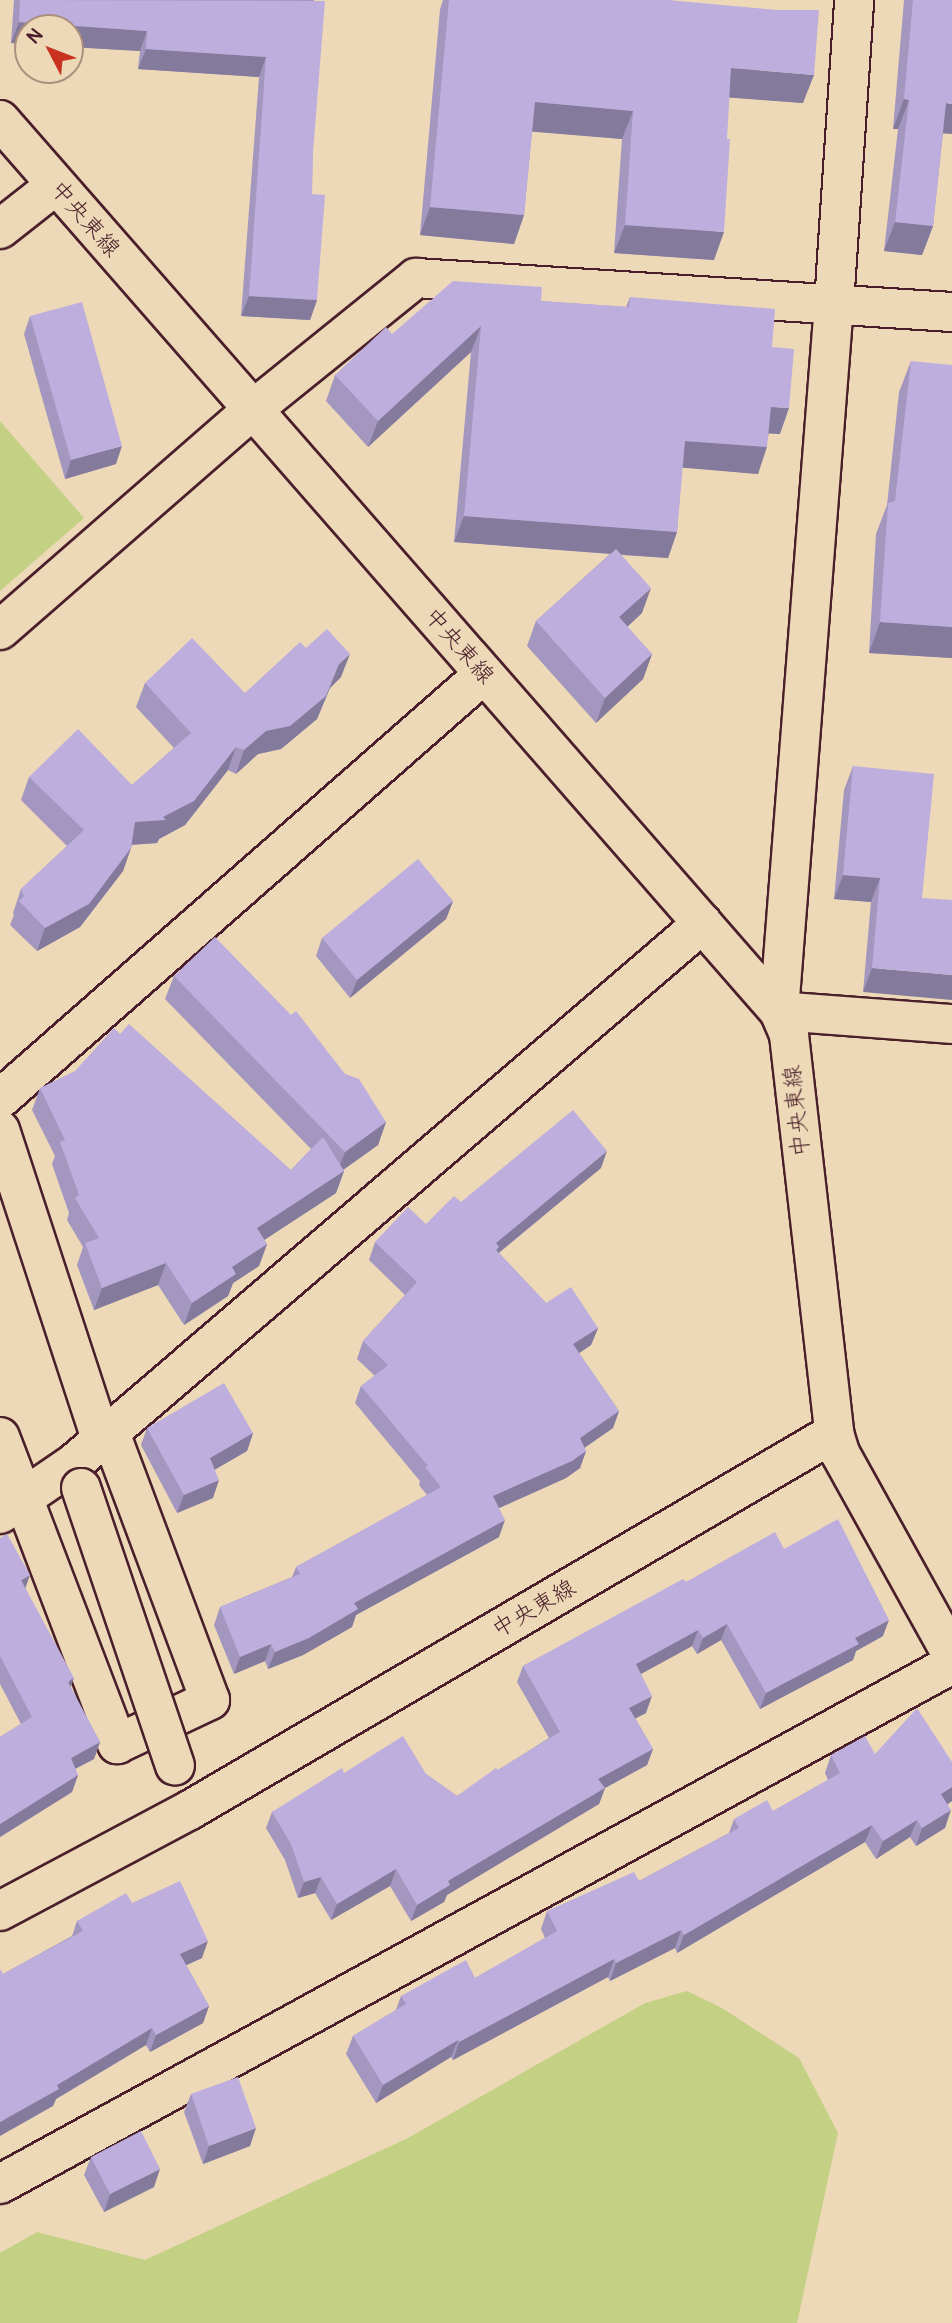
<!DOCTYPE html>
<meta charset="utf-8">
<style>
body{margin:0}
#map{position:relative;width:952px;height:2323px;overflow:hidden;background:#edd9b7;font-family:Pangolin,"Klee One",sans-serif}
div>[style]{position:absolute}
.green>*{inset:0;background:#c4d084}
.roads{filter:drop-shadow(2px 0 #4a1f2b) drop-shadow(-2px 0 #4a1f2b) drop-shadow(0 2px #4a1f2b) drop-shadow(0 -2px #4a1f2b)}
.minor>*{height:38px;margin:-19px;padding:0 19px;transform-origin:19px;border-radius:19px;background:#edd9b7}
.tertiary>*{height:38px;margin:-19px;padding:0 19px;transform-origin:19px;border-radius:19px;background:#edd9b7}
.secondary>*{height:38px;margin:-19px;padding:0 19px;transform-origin:19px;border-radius:19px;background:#edd9b7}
.bridges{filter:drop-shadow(2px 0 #4a1f2b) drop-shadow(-2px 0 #4a1f2b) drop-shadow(0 2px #4a1f2b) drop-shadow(0 -2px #4a1f2b)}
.tertiary-bridge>*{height:38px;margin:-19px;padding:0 19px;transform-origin:19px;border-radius:19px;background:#edd9b7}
.wall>*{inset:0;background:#a396bf}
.shaded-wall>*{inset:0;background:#847a9b}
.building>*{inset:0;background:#bdaede}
span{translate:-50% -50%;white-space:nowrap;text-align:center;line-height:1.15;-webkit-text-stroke:7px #edd9b7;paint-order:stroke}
.street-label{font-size:23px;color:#4a1f2b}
.north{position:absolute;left:14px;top:14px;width:70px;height:70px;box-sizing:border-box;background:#edd9b7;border:2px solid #ac8f7f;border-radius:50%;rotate:312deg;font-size:19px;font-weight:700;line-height:28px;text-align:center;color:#4a1f2b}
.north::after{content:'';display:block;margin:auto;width:24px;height:32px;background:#c8321e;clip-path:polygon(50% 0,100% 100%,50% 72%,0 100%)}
</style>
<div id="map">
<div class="green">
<div style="clip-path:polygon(0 421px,84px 518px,0 591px)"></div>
<div style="clip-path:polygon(687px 1991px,722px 2008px,799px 2058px,838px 2133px,797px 2323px,0 2323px,0 2253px,37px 2232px,145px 2260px,408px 2138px,645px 2003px)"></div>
</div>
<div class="roads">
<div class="minor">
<div style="left:0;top:229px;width:71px;rotate:-38.2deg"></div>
<div style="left:0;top:630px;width:333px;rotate:-41.1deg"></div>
<div style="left:251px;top:411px;width:212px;rotate:-38.9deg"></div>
<div style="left:416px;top:278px;width:537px;rotate:3.63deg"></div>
<div style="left:779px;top:1011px;width:173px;rotate:4.3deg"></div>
<div style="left:0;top:1099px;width:644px;rotate:-41.29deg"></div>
<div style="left:0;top:1130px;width:325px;rotate:71.9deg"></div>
<div style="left:0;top:1437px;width:329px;rotate:69.1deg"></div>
<div style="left:117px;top:1744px;width:103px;rotate:-25.3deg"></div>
<div style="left:210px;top:1700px;width:286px;rotate:-110.5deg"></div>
<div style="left:0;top:1514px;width:88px;rotate:-34.4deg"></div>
<div style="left:73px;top:1464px;width:830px;rotate:-40.65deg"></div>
<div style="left:0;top:2184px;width:1085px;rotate:-28.64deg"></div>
</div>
<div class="tertiary">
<div style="left:779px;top:1011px;width:709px;rotate:-85.55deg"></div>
<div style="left:834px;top:304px;width:305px;rotate:-86.2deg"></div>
<div style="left:834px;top:1433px;width:21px;rotate:73deg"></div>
<div style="left:840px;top:1453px;width:231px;rotate:61deg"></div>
</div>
<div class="secondary">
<div style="left:0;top:120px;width:1184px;rotate:48.84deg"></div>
<div style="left:779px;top:1011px;width:26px;rotate:67deg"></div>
<div style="left:789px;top:1035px;width:401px;rotate:83.5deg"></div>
<div style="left:834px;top:1433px;width:746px;rotate:149.66deg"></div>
<div style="left:190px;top:1810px;width:215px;rotate:152deg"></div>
</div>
</div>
<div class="bridges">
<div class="tertiary-bridge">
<div style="left:81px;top:1488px;width:293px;rotate:71.3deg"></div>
</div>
</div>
<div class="wall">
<div style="clip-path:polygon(14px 0,314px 0,312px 194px,317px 300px,310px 320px,241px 316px,259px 77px,138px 69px,140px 51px,11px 43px)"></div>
<div style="clip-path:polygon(443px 0,668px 0,803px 103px,729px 97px,714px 260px,614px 253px,622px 139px,532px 131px,524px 215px,514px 244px,420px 235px,440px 9px)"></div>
<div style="clip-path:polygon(904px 0,952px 0,943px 133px,933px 226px,922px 255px,884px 251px,898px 129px,893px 129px)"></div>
<div style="clip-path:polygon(630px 297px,772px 347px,780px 434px,769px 433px,758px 474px,682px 467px,677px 532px,668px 558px,621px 555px,642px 613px,627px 627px,652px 654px,643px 679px,596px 723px,527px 646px,536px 621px,610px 554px,454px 542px,471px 352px,368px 447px,326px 401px,335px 375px,392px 334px,541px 301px,626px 307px)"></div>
<div style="clip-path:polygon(30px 316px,116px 464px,65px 479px,24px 334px)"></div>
<div style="clip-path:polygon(911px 361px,952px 658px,869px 653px,876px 534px,887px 505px,899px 392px)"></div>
<div style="clip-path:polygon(306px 648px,341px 677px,330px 688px,317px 719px,281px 749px,258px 754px,236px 774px,228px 770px,185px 825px,159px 839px,157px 843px,132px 845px,123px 871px,80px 927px,37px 951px,10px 925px,14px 915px,13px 913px,21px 889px,67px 846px,21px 800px,29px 777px,132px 785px,174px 748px,136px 707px,145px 683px,245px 693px)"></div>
<div style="clip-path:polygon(853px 766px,922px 898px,863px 992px,871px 902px,834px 899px,844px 790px)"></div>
<div style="clip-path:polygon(453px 901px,446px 919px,350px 998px,316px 956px,322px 938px)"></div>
<div style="clip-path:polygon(174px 976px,345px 1074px,386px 1122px,378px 1145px,343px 1170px,344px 1171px,336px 1193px,264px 1240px,267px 1244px,259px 1266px,233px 1283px,228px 1296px,184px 1325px,158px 1285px,94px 1310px,77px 1265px,83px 1247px,67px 1220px,69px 1213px,52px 1164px,55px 1156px,32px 1110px,40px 1088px,291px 1170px,311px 1149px,165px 999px)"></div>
<div style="clip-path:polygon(601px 1168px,499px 1253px,546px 1303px,598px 1328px,591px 1345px,579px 1353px,619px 1411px,613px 1428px,584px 1448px,586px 1451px,580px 1468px,566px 1478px,499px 1508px,499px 1537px,356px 1615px,352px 1627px,303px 1655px,268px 1669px,265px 1661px,234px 1674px,214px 1625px,220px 1607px,292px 1577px,296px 1567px,427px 1495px,419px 1485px,420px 1481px,355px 1403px,361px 1386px,375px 1376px,357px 1359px,363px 1341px,405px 1295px,369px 1260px,375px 1242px,426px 1224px,461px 1202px)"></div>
<div style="clip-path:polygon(147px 1428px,253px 1433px,247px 1451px,215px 1469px,213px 1498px,177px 1513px,141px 1445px)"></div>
<div style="clip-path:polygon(0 1538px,25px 1587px,71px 1688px,100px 1742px,94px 1759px,75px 1769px,78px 1775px,72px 1792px,0 1837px,0 1737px,21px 1724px,0 1684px)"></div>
<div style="clip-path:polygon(784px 1549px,883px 1636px,856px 1651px,853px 1660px,760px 1709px,721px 1640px,697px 1654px,692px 1646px,641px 1674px,646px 1713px,635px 1718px,653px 1749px,647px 1765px,605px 1788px,599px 1804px,447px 1895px,444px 1902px,411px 1921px,390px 1886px,331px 1920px,315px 1893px,298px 1898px,285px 1860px,266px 1828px,272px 1812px,344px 1773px,426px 1774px,457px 1796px,549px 1738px,517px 1682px,523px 1666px,686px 1582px)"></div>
<div style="clip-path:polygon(875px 1754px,952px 1762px,952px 1801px,948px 1804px,945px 1828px,916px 1846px,910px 1837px,876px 1859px,865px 1842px,677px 1953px,675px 1948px,610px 1981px,608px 1977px,453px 2060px,451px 2057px,376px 2103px,346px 2054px,353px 2036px,396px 2010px,401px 1996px,475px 1978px,545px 1938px,541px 1929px,547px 1911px,639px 1881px,729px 1833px,734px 1819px,773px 1811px,828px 1780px,825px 1773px,831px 1755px)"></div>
<div style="clip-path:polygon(132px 1903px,202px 1958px,186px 1965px,209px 2006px,203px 2023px,150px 2052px,146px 2045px,56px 2099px,53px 2106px,3px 1974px,72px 1936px,77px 1921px)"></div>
<div style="clip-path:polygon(191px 2094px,250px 2146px,203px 2164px,184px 2112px)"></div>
<div style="clip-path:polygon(91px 2157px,154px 2187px,104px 2212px,84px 2175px)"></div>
</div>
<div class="shaded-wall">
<div style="clip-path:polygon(19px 22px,147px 31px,140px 51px,70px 47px,70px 28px,28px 28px,28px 44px,11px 43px)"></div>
<div style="clip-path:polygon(146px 49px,266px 57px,259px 77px,138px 69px)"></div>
<div style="clip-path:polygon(731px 68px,814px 75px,803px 103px,721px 97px)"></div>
<div style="clip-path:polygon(904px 99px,909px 100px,898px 129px,893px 129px)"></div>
<div style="clip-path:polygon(535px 102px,633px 111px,622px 139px,524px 131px)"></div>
<div style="clip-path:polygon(946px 103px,952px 104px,952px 134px,936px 133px)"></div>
<div style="clip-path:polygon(430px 207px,524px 215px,514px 244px,420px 235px)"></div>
<div style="clip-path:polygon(895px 222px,933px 226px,922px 255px,884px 251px)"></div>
<div style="clip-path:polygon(625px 225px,724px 232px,714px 260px,614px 253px)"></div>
<div style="clip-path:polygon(249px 296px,317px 300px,310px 320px,241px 316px)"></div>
<div style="clip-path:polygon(481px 326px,471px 352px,368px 447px,378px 421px)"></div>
<div style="clip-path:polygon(771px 407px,789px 408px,780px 434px,761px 433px)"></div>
<div style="clip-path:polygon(685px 441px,767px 447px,758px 474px,675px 467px)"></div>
<div style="clip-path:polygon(122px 446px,116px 464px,65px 479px,71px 460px)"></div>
<div style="clip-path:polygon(464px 516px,677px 532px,668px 558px,454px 542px)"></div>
<div style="clip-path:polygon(651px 588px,642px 613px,610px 643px,619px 617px)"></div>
<div style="clip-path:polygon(880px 622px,952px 627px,952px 658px,869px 653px)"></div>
<div style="clip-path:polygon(350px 654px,341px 677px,330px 688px,317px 719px,281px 749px,258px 754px,236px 774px,244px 750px)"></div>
<div style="clip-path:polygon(652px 654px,643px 679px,596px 723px,605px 698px)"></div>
<div style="clip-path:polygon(236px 747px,228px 770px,185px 825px,159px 839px,157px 843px,126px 845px,135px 822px,163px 817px)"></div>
<div style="clip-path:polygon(131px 848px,123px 871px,80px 927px,37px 951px,45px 928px)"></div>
<div style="clip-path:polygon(843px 875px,880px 878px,871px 902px,834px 899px)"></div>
<div style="clip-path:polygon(453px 901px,446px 919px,350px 998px,357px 980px)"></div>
<div style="clip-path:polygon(872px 968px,952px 975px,952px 1000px,863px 992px)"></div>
<div style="clip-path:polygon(386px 1122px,378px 1145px,336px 1175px,345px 1152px)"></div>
<div style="clip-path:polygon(607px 1151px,601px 1168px,497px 1254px,496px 1243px)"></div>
<div style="clip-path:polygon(344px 1171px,336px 1193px,249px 1250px,257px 1228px)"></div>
<div style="clip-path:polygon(267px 1244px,259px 1266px,233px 1283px,228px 1296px,184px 1325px,192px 1303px,232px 1267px)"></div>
<div style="clip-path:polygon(166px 1263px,158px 1285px,94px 1310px,102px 1288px)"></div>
<div style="clip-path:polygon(598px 1328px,591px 1345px,566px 1362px,573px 1344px)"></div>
<div style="clip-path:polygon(619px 1411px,613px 1428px,574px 1455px,580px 1438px)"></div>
<div style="clip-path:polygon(253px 1433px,247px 1451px,204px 1476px,210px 1458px)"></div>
<div style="clip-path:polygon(586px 1451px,580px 1468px,566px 1478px,486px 1514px,493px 1496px)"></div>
<div style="clip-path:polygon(219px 1480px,213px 1498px,177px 1513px,184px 1495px)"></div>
<div style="clip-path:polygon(505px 1520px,499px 1537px,356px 1615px,352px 1627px,303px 1655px,268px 1669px,275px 1652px,354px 1603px)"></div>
<div style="clip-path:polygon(30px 1575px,24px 1592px,21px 1580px)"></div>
<div style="clip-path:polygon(889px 1620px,883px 1636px,856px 1651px,853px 1660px,760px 1709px,766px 1693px,855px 1638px)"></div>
<div style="clip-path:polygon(727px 1624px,721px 1640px,697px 1654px,703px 1638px)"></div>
<div style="clip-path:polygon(698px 1630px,692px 1646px,630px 1680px,636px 1664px)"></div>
<div style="clip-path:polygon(271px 1644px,265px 1661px,234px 1674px,240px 1657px)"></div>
<div style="clip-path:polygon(74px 1678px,68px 1694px,68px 1682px)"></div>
<div style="clip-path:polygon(652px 1696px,646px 1713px,623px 1725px,629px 1708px)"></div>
<div style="clip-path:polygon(100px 1742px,94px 1759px,65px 1774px,71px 1758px)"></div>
<div style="clip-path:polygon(653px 1749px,647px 1765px,605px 1788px,599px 1804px,447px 1895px,444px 1902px,411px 1921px,417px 1905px,448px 1881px,598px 1779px)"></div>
<div style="clip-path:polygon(78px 1775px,72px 1792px,0 1837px,0 1824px)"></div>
<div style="clip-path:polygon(952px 1787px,952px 1801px,935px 1812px,941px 1794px)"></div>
<div style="clip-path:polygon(951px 1810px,945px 1828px,916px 1846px,922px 1828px)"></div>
<div style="clip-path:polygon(917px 1820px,910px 1837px,876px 1859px,883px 1841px)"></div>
<div style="clip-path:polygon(872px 1825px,865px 1842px,677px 1953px,684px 1935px)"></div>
<div style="clip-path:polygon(396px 1869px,390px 1886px,331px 1920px,337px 1904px)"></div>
<div style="clip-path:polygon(321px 1877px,315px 1893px,298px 1898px,304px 1882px)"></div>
<div style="clip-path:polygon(681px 1930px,675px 1948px,610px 1981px,616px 1963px)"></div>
<div style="clip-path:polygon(208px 1941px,202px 1958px,174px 1971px,180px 1954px)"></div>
<div style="clip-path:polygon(614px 1959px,608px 1977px,453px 2060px,459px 2042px)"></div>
<div style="clip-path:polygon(209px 2006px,203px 2023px,150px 2052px,156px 2035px)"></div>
<div style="clip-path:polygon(152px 2028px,146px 2045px,56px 2099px,53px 2106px,0 2136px,0 2122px,57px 2085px)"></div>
<div style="clip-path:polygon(458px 2040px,451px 2057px,376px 2103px,383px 2085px)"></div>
<div style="clip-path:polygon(256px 2128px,250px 2146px,203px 2164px,209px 2146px)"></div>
<div style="clip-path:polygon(160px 2169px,154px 2187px,104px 2212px,110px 2194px)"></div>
</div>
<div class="building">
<div style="clip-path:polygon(20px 0,325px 1px,313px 152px,312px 194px,325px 195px,317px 300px,249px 296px,266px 57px,146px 49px,147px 31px,19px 22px)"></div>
<div style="clip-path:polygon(449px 0,668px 0,777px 10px,819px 10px,814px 75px,731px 68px,727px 139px,730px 139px,724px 232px,625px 225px,633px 111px,535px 102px,524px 215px,430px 207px)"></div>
<div style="clip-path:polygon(913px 0,952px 0,952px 104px,946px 103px,933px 226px,895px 222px,909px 100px,904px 99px)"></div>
<div style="clip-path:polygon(453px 281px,542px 287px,541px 301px,629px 307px,630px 297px,775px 309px,772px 347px,794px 349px,789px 408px,771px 407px,767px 447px,685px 441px,677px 532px,464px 516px,481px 326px,378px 421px,335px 375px,386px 327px,392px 334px)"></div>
<div style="clip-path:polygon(82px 302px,122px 446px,71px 460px,30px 316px)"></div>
<div style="clip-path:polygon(911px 361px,952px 365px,952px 627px,880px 622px,888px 503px,895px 501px)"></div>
<div style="clip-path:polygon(616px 549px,651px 588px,619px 617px,652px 654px,605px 698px,536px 621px)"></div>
<div style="clip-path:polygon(327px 629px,350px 654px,339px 664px,326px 696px,290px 726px,266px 731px,244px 750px,236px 747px,194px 801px,163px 817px,166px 820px,135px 822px,131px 848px,89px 904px,45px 928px,19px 901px,24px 896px,21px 889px,84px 830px,29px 777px,78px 729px,132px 785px,191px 733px,145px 683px,192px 638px,245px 693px,300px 642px,306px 648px)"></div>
<div style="clip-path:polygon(853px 766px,934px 774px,922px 898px,952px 900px,952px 975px,872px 968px,880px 878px,843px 875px)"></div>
<div style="clip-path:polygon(418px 859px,453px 901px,357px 980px,322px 938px)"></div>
<div style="clip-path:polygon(215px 937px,291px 1015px,296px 1011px,345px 1074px,359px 1079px,386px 1122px,345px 1152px,174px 976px)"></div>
<div style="clip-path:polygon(129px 1024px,291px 1170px,323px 1137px,344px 1171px,257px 1228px,267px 1244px,232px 1267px,236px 1274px,192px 1303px,166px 1263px,102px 1288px,85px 1243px,99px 1238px,75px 1198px,79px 1195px,60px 1142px,65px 1140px,40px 1088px,75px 1071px,114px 1028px,120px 1034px)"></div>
<div style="clip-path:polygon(573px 1110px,607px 1151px,496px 1243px,499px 1247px,496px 1250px,546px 1303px,571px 1287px,598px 1328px,573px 1344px,619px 1411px,580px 1438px,586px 1451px,572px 1461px,493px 1496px,505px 1520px,354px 1603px,358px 1609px,309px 1638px,275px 1652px,271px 1644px,240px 1657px,220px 1607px,300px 1574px,296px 1567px,441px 1487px,425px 1467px,428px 1466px,361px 1386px,388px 1365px,363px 1341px,417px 1282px,375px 1242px,408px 1207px,426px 1224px,454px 1196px,461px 1202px)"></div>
<div style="clip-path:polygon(224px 1383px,253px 1433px,210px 1458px,219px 1480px,184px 1495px,147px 1428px)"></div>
<div style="clip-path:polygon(838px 1519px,889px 1620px,855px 1638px,859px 1644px,766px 1693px,727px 1624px,703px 1638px,698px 1630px,636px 1664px,652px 1696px,629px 1708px,653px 1749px,598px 1779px,605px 1788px,448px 1881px,450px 1885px,417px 1905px,396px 1869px,337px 1904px,321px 1877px,304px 1882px,291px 1844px,272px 1812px,342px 1768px,344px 1773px,403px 1736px,426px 1774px,457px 1796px,496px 1768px,498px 1770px,560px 1732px,523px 1666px,683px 1579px,686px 1582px,775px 1532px,784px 1549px)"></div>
<div style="clip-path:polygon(7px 1534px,30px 1575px,21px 1580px,74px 1678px,68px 1682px,100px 1742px,71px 1758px,78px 1775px,0 1824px,0 1737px,32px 1717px,0 1656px,0 1538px)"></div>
<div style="clip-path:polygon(917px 1708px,952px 1762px,952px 1787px,941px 1794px,951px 1810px,922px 1828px,917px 1820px,883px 1841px,872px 1825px,684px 1935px,681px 1930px,616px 1963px,614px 1959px,459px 2042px,458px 2040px,383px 2085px,353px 2036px,406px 2004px,401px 1996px,466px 1960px,475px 1978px,557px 1931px,547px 1911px,634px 1872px,639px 1881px,739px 1828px,734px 1819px,767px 1800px,773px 1811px,840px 1773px,831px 1755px,865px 1736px,875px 1754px)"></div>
<div style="clip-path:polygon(180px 1881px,208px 1941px,180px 1954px,209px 2006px,156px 2035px,152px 2028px,57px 2085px,59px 2089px,0 2122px,0 1969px,3px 1974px,83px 1931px,77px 1921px,126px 1893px,132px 1903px)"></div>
<div style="clip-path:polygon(238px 2077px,256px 2128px,209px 2146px,191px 2094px)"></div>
<div style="clip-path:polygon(141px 2131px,160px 2169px,110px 2194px,91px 2157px)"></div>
</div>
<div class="street-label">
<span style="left:85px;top:219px;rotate:49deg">中央東線</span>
<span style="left:459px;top:646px;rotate:49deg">中央東線</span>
<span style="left:797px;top:1111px;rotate:-96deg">中央東線</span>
<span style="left:534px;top:1609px;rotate:-30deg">中央東線</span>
</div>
<div class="north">N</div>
</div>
